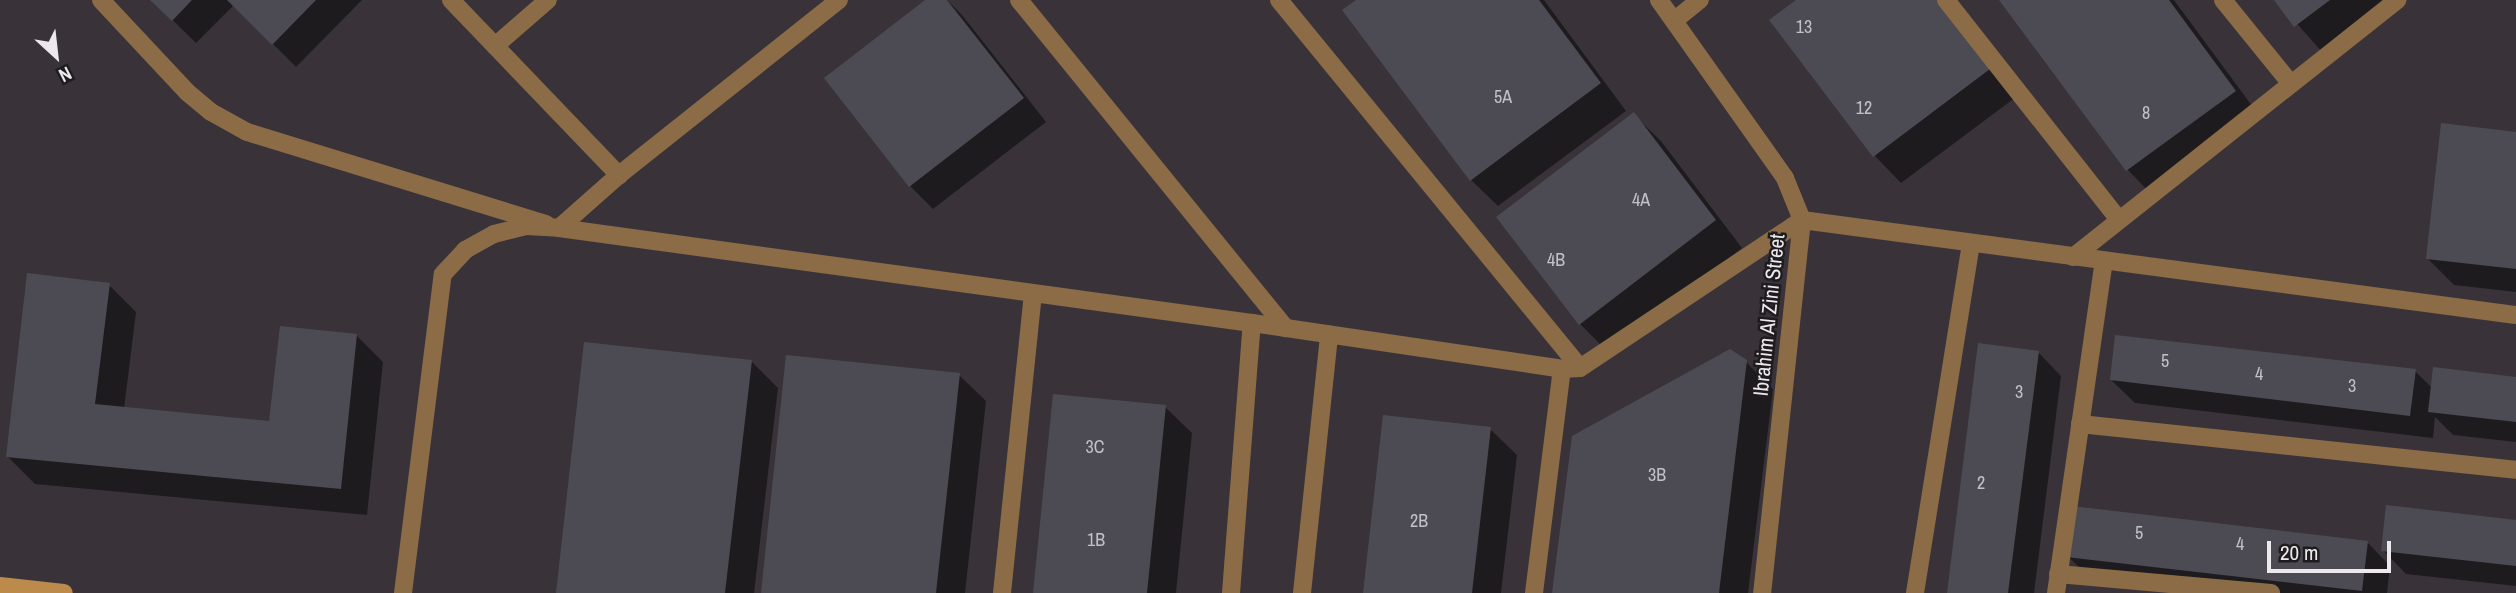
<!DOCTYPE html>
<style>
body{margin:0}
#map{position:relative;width:2516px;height:593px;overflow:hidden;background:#393339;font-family:"Archivo Narrow",sans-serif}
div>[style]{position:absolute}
.shadow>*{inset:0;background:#0007}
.building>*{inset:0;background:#4c4b54}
.lane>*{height:18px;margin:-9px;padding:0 9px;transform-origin:9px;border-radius:9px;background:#8c6c46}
.street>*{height:18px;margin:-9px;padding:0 9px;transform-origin:9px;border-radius:9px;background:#8c6c46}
.secondary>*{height:18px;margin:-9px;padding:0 9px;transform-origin:9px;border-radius:9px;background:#bc8a4a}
span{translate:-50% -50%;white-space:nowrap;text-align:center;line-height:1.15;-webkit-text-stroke:5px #1f1c1f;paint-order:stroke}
.number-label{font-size:18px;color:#c4c1c6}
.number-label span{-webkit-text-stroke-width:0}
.street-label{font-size:21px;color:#ece8ec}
.north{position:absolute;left:21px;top:21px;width:70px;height:70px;-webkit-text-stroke:5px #1f1c1f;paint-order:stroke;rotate:153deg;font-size:19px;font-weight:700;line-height:28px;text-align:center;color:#ece8ec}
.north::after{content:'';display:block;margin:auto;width:24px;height:32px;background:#ece8ec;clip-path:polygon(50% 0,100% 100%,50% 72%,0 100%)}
.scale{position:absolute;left:2267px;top:541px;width:124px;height:32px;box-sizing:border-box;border:4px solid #ece8ec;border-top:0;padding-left:9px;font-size:21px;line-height:24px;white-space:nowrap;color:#ece8ec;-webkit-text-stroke:5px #1f1c1f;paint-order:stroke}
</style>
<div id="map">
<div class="shadow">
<div style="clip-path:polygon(152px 0,362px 0,296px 67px,234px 5px,196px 43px)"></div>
<div style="clip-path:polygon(928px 0,947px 0,962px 15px,1046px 122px,933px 209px,910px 186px,827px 79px)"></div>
<div style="clip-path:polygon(1359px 0,1544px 0,1626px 111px,1498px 206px,1471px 180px)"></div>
<div style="clip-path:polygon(1799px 0,1949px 0,2020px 94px,1901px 183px,1875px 156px,1772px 20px)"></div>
<div style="clip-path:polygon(2001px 0,2174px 0,2261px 118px,2154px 197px,2128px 170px)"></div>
<div style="clip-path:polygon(2276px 0,2392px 0,2322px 52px)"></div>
<div style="clip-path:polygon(1634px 115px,1661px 141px,1742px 248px,1607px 351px,1580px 324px)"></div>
<div style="clip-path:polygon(2516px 133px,2516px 292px,2454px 285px,2428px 259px)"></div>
<div style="clip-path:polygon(109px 285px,136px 312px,124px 409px,271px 423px,356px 335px,383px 362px,367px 515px,35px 484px,8px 457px)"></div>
<div style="clip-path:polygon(2038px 352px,2061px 376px,2034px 593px,1949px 593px)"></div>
<div style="clip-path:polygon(751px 361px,778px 388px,754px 593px,558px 593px)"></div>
<div style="clip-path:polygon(1746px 362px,1773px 389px,1748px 593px,1554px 593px)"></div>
<div style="clip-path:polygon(2415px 371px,2433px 389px,2516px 378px,2516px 442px,2453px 435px,2435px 417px,2433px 438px,2135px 403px,2111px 380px)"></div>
<div style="clip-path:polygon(959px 375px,986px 401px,965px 593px,763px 593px)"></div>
<div style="clip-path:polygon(1165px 407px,1192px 433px,1176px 593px,1035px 593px)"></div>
<div style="clip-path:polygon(1490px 429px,1517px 455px,1501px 593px,1365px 593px)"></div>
<div style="clip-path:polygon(2516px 522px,2516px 586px,2406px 574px,2383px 550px)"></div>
<div style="clip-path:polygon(2367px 542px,2390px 566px,2387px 593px,2205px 593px,2091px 580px,2068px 556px)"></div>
</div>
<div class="building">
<div style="clip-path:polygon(150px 0,192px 0,172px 21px)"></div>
<div style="clip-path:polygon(227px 0,316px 0,272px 45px)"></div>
<div style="clip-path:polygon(925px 0,947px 0,1024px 98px,909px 187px,824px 78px)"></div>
<div style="clip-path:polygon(1356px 0,1539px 0,1601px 83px,1470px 181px,1342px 10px)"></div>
<div style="clip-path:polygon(1796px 0,1944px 0,1994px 66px,1873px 157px,1769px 20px)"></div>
<div style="clip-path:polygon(1999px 0,2169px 0,2236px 91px,2126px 171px)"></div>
<div style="clip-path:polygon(2274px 0,2330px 0,2294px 27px)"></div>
<div style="clip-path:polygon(1634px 112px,1716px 220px,1579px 325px,1496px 217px)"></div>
<div style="clip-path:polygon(2441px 123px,2516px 132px,2516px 269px,2426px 259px)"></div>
<div style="clip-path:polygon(27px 273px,110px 283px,95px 404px,269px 421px,280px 326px,357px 334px,341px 489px,6px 457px)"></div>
<div style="clip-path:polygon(2115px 335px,2416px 369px,2410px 416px,2110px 380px)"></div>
<div style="clip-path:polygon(584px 342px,752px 360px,725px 593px,556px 593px)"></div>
<div style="clip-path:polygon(1978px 343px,2039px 351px,2008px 593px,1947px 593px)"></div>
<div style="clip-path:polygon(1730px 349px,1747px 360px,1719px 593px,1552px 593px,1572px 436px)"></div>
<div style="clip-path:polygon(786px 355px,960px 373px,936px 593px,761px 593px)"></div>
<div style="clip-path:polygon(2433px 367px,2516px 377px,2516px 422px,2428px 412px)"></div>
<div style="clip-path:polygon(1053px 394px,1166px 405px,1147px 593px,1033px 593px)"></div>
<div style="clip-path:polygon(1383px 415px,1491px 427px,1472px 593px,1363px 593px)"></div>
<div style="clip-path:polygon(2386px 505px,2516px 520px,2516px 566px,2381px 551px)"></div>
<div style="clip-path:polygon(2072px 506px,2368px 541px,2362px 591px,2066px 557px)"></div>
</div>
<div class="lane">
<div style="left:101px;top:0;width:126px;rotate:46.9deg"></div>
<div style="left:187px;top:92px;width:31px;rotate:40deg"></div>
<div style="left:211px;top:112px;width:41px;rotate:29.1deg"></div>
<div style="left:247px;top:132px;width:313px;rotate:17.1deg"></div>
<div style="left:451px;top:0;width:243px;rotate:46.2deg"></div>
<div style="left:1019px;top:0;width:423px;rotate:50.9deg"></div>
<div style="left:495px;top:46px;width:70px;rotate:-41deg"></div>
<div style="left:1231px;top:593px;width:271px;rotate:-85.6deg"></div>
<div style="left:1302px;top:593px;width:260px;rotate:-84deg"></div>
<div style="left:1915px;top:593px;width:354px;rotate:-80.9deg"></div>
</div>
<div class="street">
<div style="left:1279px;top:0;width:475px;rotate:50.7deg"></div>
<div style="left:1659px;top:0;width:218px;rotate:54.7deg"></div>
<div style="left:1785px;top:178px;width:45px;rotate:68deg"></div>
<div style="left:1802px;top:220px;width:375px;rotate:96.1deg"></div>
<div style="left:1946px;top:0;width:280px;rotate:51.8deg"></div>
<div style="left:2223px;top:0;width:108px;rotate:51deg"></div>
<div style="left:1675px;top:20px;width:32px;rotate:-39deg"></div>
<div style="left:559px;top:228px;width:80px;rotate:-41.5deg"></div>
<div style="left:619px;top:175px;width:281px;rotate:-38.5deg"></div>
<div style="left:2073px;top:257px;width:414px;rotate:-38.4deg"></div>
<div style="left:2080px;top:424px;width:438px;rotate:6deg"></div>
<div style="left:2058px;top:574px;width:214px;rotate:5.1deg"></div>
<div style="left:403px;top:593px;width:321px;rotate:-82.9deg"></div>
<div style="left:443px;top:274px;width:33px;rotate:-47deg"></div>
<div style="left:465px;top:250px;width:33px;rotate:-29deg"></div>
<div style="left:494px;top:234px;width:33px;rotate:-14deg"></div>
<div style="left:526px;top:226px;width:33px;rotate:3deg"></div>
<div style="left:559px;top:228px;width:699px;rotate:7.81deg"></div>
<div style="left:1252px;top:323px;width:313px;rotate:8.4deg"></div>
<div style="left:1562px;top:369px;width:18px;rotate:-3deg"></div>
<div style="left:1580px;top:368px;width:267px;rotate:-33.7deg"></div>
<div style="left:1802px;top:220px;width:720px;rotate:7.58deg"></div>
<div style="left:1002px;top:593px;width:301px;rotate:-84.1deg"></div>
<div style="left:1534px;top:593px;width:226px;rotate:-82.9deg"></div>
<div style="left:2056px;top:593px;width:336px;rotate:-81.8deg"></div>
</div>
<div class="secondary">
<div style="left:0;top:586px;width:64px;rotate:6.2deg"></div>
</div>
<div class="number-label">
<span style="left:1804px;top:27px">13</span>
<span style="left:1503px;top:97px">5A</span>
<span style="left:1864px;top:108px">12</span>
<span style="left:2146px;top:113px">8</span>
<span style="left:1641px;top:200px">4A</span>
<span style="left:1556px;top:260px">4B</span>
<span style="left:2165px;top:361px">5</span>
<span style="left:2259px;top:374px">4</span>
<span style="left:2352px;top:386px">3</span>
<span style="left:2019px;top:392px">3</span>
<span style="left:1095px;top:447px">3C</span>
<span style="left:1657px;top:475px">3B</span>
<span style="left:1981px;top:483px">2</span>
<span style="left:1419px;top:521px">2B</span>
<span style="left:2139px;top:533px">5</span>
<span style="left:1096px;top:540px">1B</span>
<span style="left:2240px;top:544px">4</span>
</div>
<div class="street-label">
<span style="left:1769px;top:315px;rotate:-84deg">Ibrahim Al Zini Street</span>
</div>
<div class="north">N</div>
<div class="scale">20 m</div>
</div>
